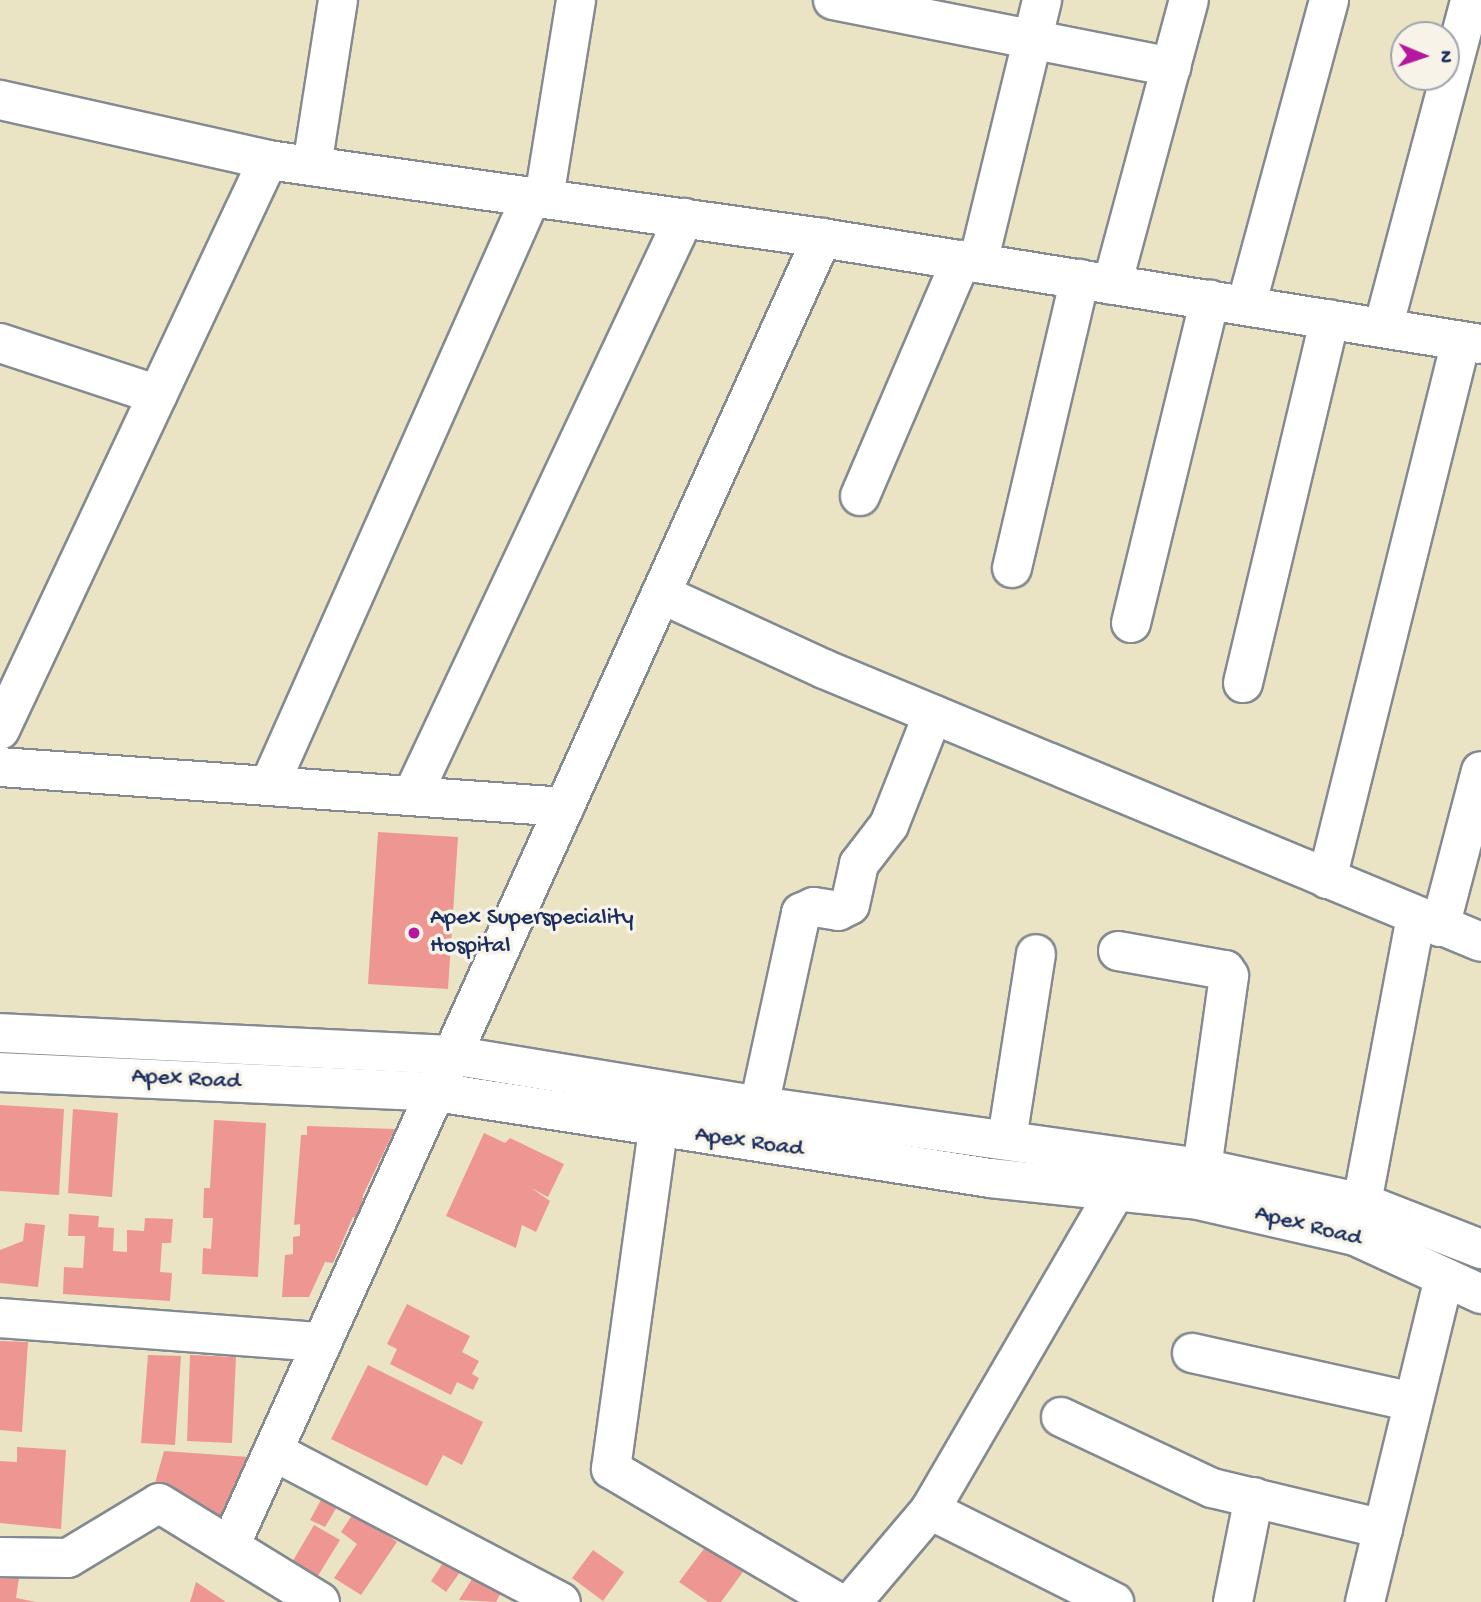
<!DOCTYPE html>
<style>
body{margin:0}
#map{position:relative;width:1481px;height:1602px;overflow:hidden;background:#ebe4c4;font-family:"Gochi Hand",sans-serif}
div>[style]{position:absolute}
.building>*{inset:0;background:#ee9692}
.roads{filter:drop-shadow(2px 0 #838a91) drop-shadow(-2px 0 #838a91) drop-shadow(0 2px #838a91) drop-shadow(0 -2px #838a91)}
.minor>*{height:38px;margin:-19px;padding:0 19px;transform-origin:19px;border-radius:19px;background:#fff}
.dots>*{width:19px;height:19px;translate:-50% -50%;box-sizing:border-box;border:4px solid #f7f3e8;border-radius:50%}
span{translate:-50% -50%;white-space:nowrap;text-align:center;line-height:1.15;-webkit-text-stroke:7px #f7f3e8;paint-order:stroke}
.poi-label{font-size:24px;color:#1b2f5e}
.left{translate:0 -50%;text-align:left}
.street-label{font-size:24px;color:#1b2f5e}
.north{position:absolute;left:1390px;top:21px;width:70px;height:70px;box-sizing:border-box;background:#f7f3e8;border:2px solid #9fa5b1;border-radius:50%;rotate:92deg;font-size:19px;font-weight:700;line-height:28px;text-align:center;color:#1b2f5e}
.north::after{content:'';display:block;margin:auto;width:24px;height:32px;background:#b5179e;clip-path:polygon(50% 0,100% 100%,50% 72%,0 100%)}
</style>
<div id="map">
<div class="building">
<div style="clip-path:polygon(378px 832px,458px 837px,448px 989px,368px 984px)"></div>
<div style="clip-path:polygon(0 1105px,64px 1109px,59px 1195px,0 1191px)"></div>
<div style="clip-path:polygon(73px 1109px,118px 1113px,112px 1197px,68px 1193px)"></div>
<div style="clip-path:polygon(214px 1120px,266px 1123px,258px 1277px,202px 1274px,203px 1248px,211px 1249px,213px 1218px,203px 1218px,204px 1188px,210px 1188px)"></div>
<div style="clip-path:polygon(307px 1126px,395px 1129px,363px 1195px,361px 1218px,353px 1217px,333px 1263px,325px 1262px,309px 1297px,282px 1297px,285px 1255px,293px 1254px,293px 1237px,300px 1236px,300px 1224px,294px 1225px,301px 1135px,307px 1135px)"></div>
<div style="clip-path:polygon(484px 1133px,505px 1143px,510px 1138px,564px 1164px,548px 1197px,531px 1188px,550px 1201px,536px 1232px,522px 1225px,516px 1248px,446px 1216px)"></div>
<div style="clip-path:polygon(69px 1214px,99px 1216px,98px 1227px,114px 1228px,113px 1251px,127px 1252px,127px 1230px,144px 1231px,145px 1218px,173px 1219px,171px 1243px,162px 1243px,160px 1272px,172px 1273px,170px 1301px,63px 1294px,64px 1267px,83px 1268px,85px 1236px,68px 1236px)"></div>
<div style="clip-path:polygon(25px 1223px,45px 1225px,38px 1287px,0 1283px,0 1250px,23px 1241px)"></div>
<div style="clip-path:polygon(407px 1304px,470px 1336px,462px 1352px,479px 1361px,472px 1374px,479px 1378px,473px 1390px,457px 1382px,451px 1395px,390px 1364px,397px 1349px,387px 1344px)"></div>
<div style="clip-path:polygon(0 1341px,28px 1342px,22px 1432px,0 1430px)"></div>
<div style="clip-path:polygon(148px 1355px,181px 1356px,175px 1445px,141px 1443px)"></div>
<div style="clip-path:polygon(190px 1355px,236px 1357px,232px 1443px,187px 1441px)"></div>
<div style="clip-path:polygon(368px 1365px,483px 1422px,462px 1465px,443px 1455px,427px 1486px,331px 1439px)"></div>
<div style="clip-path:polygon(17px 1447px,66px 1450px,61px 1529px,0 1523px,0 1461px,17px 1462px)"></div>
<div style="clip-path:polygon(164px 1451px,262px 1458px,228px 1528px,152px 1494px)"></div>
<div style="clip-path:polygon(328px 1487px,344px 1495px,325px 1527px,310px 1520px)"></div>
<div style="clip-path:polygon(360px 1503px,390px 1523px,383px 1532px,397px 1542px,361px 1595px,334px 1578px,357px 1544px,341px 1532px)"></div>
<div style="clip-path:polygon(314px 1525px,340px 1540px,316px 1579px,291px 1564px)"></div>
<div style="clip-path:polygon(709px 1542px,745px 1569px,721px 1602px,708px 1602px,679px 1582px)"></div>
<div style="clip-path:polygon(593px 1550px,624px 1572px,603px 1601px,572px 1578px)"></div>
<div style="clip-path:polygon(449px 1554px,465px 1565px,446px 1592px,431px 1581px)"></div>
<div style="clip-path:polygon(477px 1571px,504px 1587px,496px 1602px,459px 1600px)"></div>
<div style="clip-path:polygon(0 1576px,19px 1578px,16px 1598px,36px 1602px,0 1602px)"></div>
<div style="clip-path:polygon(196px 1582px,226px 1602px,190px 1602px)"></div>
</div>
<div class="roads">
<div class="minor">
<div style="left:833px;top:0;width:345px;rotate:11.2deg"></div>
<div style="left:0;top:100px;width:275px;rotate:12.6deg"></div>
<div style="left:268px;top:160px;width:559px;rotate:8.01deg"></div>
<div style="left:822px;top:238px;width:667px;rotate:9.14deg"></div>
<div style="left:312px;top:166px;width:168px;rotate:-81.1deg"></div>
<div style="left:544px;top:198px;width:201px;rotate:-80.8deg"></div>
<div style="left:978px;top:263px;width:271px;rotate:-76.3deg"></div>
<div style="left:1112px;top:285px;width:295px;rotate:-74.9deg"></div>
<div style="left:1246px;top:306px;width:317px;rotate:-74.8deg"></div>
<div style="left:1383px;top:328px;width:339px;rotate:-75.1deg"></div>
<div style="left:0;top:343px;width:166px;rotate:18.2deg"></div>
<div style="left:860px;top:496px;width:257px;rotate:-66.8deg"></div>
<div style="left:1012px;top:568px;width:297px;rotate:-76.8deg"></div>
<div style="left:661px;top:594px;width:179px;rotate:24.7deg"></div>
<div style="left:824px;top:669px;width:711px;rotate:22.56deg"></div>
<div style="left:1131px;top:623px;width:333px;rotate:-76.3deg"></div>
<div style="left:1243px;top:683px;width:374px;rotate:-76.6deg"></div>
<div style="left:0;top:730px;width:630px;rotate:-64.82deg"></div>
<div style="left:0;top:767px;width:566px;rotate:4.05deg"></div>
<div style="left:269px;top:786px;width:645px;rotate:-66.02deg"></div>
<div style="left:412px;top:796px;width:639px;rotate:-64.8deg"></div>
<div style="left:1327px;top:879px;width:554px;rotate:-76.01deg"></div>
<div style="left:1440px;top:927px;width:161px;rotate:-75.3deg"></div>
<div style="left:1118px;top:951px;width:109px;rotate:10.1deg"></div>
<div style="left:1225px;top:970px;width:7px;rotate:56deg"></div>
<div style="left:1229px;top:976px;width:194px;rotate:98deg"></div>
<div style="left:0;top:1033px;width:453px;rotate:2.8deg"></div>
<div style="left:452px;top:1055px;width:311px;rotate:9.4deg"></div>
<div style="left:759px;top:1106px;width:447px;rotate:8deg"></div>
<div style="left:1202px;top:1168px;width:165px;rotate:12.3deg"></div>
<div style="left:1363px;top:1203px;width:127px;rotate:21.3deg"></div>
<div style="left:0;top:1072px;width:436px;rotate:2.6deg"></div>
<div style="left:436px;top:1092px;width:561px;rotate:8.82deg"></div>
<div style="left:990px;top:1178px;width:209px;rotate:6deg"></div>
<div style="left:1198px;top:1200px;width:161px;rotate:12.9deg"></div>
<div style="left:1355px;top:1236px;width:139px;rotate:24.7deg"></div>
<div style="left:759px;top:1106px;width:198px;rotate:-77.7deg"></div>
<div style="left:801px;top:913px;width:14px;rotate:-25deg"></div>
<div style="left:814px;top:907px;width:24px;rotate:9deg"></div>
<div style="left:838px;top:911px;width:13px;rotate:-27deg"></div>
<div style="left:850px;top:905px;width:42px;rotate:-77.6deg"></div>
<div style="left:859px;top:864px;width:49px;rotate:-52.4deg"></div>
<div style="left:889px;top:825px;width:119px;rotate:-68.4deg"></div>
<div style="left:658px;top:1130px;width:342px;rotate:97.9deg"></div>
<div style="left:611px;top:1469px;width:262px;rotate:30.5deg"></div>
<div style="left:1007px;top:1139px;width:187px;rotate:-81.1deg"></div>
<div style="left:1357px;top:1229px;width:317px;rotate:-79.3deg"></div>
<div style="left:0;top:1318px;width:323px;rotate:4.3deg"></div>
<div style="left:1192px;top:1353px;width:226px;rotate:12.5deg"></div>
<div style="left:1061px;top:1417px;width:167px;rotate:25.2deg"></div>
<div style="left:1212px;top:1488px;width:176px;rotate:13.5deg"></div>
<div style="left:273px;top:1451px;width:325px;rotate:27.7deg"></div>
<div style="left:930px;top:1510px;width:206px;rotate:26.6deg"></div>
<div style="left:230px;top:1546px;width:1436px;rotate:-65.65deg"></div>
<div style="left:0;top:1557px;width:68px;rotate:0.8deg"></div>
<div style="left:68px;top:1558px;width:106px;rotate:-31.1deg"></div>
<div style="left:159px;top:1503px;width:189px;rotate:31.6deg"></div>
<div style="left:852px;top:1602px;width:121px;rotate:-49.7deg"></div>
<div style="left:930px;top:1510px;width:368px;rotate:-59.8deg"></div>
<div style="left:1233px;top:1602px;width:107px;rotate:-78.7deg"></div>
<div style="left:1365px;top:1602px;width:334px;rotate:-76.3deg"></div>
</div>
</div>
<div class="dots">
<div style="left:414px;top:933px;background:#b5179e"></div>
</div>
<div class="poi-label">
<span class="left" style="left:430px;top:933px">Apex Superspeciality<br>Hospital</span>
</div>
<div class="street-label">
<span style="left:186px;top:1080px;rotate:3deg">Apex Road</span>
<span style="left:749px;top:1143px;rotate:8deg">Apex Road</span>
<span style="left:1308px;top:1227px;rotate:14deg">Apex Road</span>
</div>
<div class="north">N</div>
</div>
